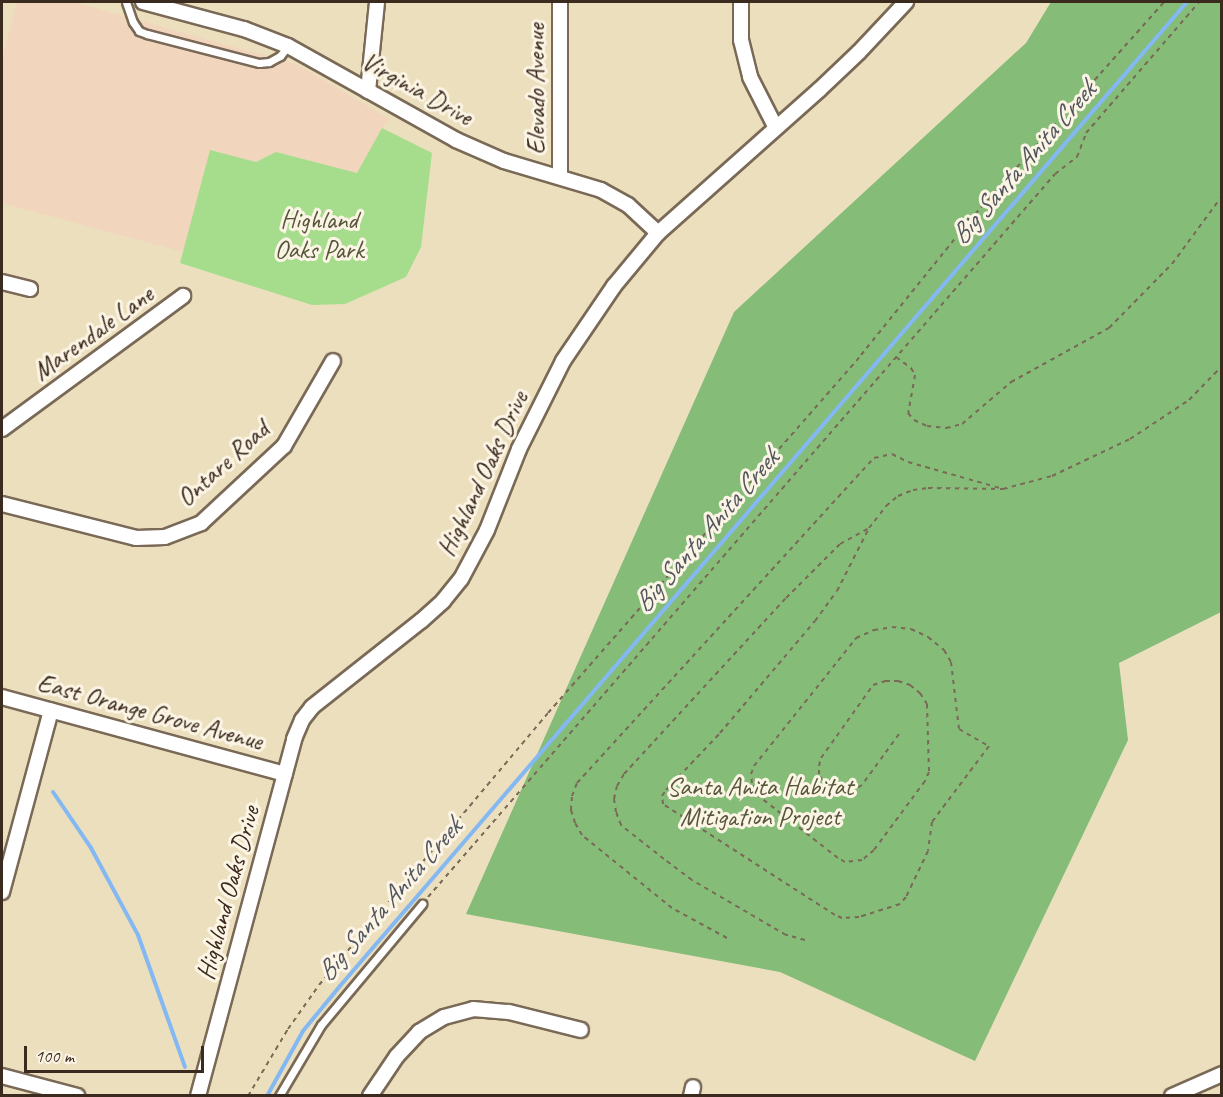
<!DOCTYPE html>
<style>
body{margin:0}
#map{position:relative;width:1223px;height:1097px;overflow:hidden;background:#ecdfbd;font-family:Caveat,sans-serif}
div>[style]{position:absolute}
.built>*{inset:0;background:#f1d5bd}
.green>*{inset:0;background:#a6dd8d}
.forest>*{inset:0;background:#84bc78}
.stream>*{height:4px;margin:-2px;padding:0 2px;transform-origin:2px;border-radius:2px;background:#84b8f2}
.path>*{height:2px;margin-top:-1px;transform-origin:0;background:repeating-linear-gradient(90deg,#796956 0 4.5px,transparent 0 9px)}
.roads{filter:drop-shadow(2px 0 #796956) drop-shadow(-2px 0 #796956) drop-shadow(0 2px #796956) drop-shadow(0 -2px #796956)}
.lane>*{height:7px;margin:-3.5px;padding:0 3.5px;transform-origin:3.5px;border-radius:3.5px;background:#fff}
.street>*{height:14px;margin:-7px;padding:0 7px;transform-origin:7px;border-radius:7px;background:#fff}
span{translate:-50% -50%;white-space:nowrap;text-align:center;line-height:1.15;-webkit-text-stroke:6px #fcf5e5;paint-order:stroke}
.street-label{font-size:26px;color:#3b2a1e}
.park-label{font-size:26px;color:#56573a}
.water-label{font-size:27px;color:#51555e;font-style:italic}
.frame{position:absolute;inset:0;border:3px solid #3b2a1e;pointer-events:none}
.scale{position:absolute;left:24px;top:1046px;width:180px;height:27px;box-sizing:border-box;border:3px solid #3b2a1e;border-top:0;padding-left:8px;font-size:18px;line-height:21px;white-space:nowrap;color:#3b2a1e;-webkit-text-stroke:4px #fcf5e5;paint-order:stroke}
</style>
<div id="map">
<div class="built">
<div style="clip-path:polygon(17px 2px,73px 2px,296px 64px,390px 119px,382px 128px,357px 173px,276px 152px,256px 162px,210px 150px,183px 252px,2px 203px,2px 60px)"></div>
</div>
<div class="green">
<div style="clip-path:polygon(382px 128px,432px 153px,421px 247px,406px 277px,345px 304px,312px 305px,180px 263px,210px 150px,256px 162px,276px 152px,357px 173px)"></div>
</div>
<div class="forest">
<div style="clip-path:polygon(1051px 2px,1221px 2px,1221px 612px,1119px 663px,1128px 740px,975px 1061px,780px 972px,466px 914px,734px 312px,1026px 43px)"></div>
</div>
<div class="stream">
<div style="left:53px;top:792px;width:68px;rotate:55.8deg"></div>
<div style="left:91px;top:848px;width:99px;rotate:61.6deg"></div>
<div style="left:138px;top:935px;width:140px;rotate:70.4deg"></div>
<div style="left:267px;top:1096px;width:74px;rotate:-61deg"></div>
<div style="left:303px;top:1031px;width:58px;rotate:-50.6deg"></div>
<div style="left:340px;top:986px;width:1298px;rotate:-49.28deg"></div>
</div>
<div class="path">
<div style="left:896px;top:357px;width:19px;rotate:36deg"></div>
<div style="left:911px;top:368px;width:8px;rotate:60deg"></div>
<div style="left:915px;top:375px;width:39px;rotate:100deg"></div>
<div style="left:908px;top:413px;width:9px;rotate:49deg"></div>
<div style="left:914px;top:420px;width:14px;rotate:25deg"></div>
<div style="left:927px;top:426px;width:19px;rotate:6deg"></div>
<div style="left:946px;top:428px;width:16px;rotate:-14deg"></div>
<div style="left:962px;top:424px;width:65px;rotate:-40.6deg"></div>
<div style="left:1011px;top:382px;width:112px;rotate:-28.9deg"></div>
<div style="left:1109px;top:328px;width:90px;rotate:-45.5deg"></div>
<div style="left:1172px;top:264px;width:84px;rotate:-53.7deg"></div>
<div style="left:899px;top:734px;width:63px;rotate:126deg"></div>
<div style="left:862px;top:785px;width:15px;rotate:148deg"></div>
<div style="left:849px;top:793px;width:8px;rotate:173deg"></div>
<div style="left:841px;top:794px;width:16px;rotate:-158deg"></div>
<div style="left:826px;top:788px;width:16px;rotate:-117deg"></div>
<div style="left:819px;top:774px;width:8px;rotate:-90deg"></div>
<div style="left:819px;top:766px;width:8px;rotate:-76deg"></div>
<div style="left:821px;top:758px;width:90px;rotate:-54.5deg"></div>
<div style="left:873px;top:685px;width:13px;rotate:-18deg"></div>
<div style="left:885px;top:681px;width:13px"></div>
<div style="left:898px;top:681px;width:13px;rotate:18deg"></div>
<div style="left:910px;top:685px;width:13px;rotate:39deg"></div>
<div style="left:920px;top:693px;width:13px;rotate:58deg"></div>
<div style="left:927px;top:704px;width:68px;rotate:88.3deg"></div>
<div style="left:929px;top:772px;width:10px;rotate:114deg"></div>
<div style="left:925px;top:781px;width:86px;rotate:126.5deg"></div>
<div style="left:874px;top:850px;width:16px;rotate:140deg"></div>
<div style="left:862px;top:860px;width:17px;rotate:173deg"></div>
<div style="left:845px;top:862px;width:8px;rotate:-150deg"></div>
<div style="left:838px;top:858px;width:99px;rotate:-142deg"></div>
<div style="left:760px;top:797px;width:16px;rotate:-120deg"></div>
<div style="left:752px;top:783px;width:9px;rotate:-96deg"></div>
<div style="left:751px;top:774px;width:9px;rotate:-69deg"></div>
<div style="left:754px;top:766px;width:164px;rotate:-51.4deg"></div>
<div style="left:856px;top:638px;width:20px;rotate:-24deg"></div>
<div style="left:874px;top:630px;width:18px;rotate:-9deg"></div>
<div style="left:892px;top:627px;width:19px;rotate:6deg"></div>
<div style="left:911px;top:629px;width:19px;rotate:25deg"></div>
<div style="left:928px;top:637px;width:21px;rotate:39deg"></div>
<div style="left:944px;top:650px;width:14px;rotate:60deg"></div>
<div style="left:951px;top:662px;width:67px;rotate:83.2deg"></div>
<div style="left:959px;top:729px;width:34px;rotate:30deg"></div>
<div style="left:989px;top:746px;width:95px;rotate:126.9deg"></div>
<div style="left:932px;top:822px;width:29px;rotate:98deg"></div>
<div style="left:928px;top:851px;width:51px;rotate:115.6deg"></div>
<div style="left:906px;top:897px;width:9px;rotate:131deg"></div>
<div style="left:900px;top:904px;width:43px;rotate:162.4deg"></div>
<div style="left:859px;top:917px;width:17px;rotate:177deg"></div>
<div style="left:842px;top:918px;width:8px;rotate:-157deg"></div>
<div style="left:835px;top:915px;width:205px;rotate:-147.2deg"></div>
<div style="left:663px;top:804px;width:8px;rotate:-97deg"></div>
<div style="left:662px;top:796px;width:7px;rotate:-56deg"></div>
<div style="left:666px;top:790px;width:79px;rotate:-46.5deg"></div>
<div style="left:720px;top:733px;width:147px;rotate:-49.7deg"></div>
<div style="left:815px;top:621px;width:37px;rotate:-54deg"></div>
<div style="left:837px;top:591px;width:71px;rotate:-63.1deg"></div>
<div style="left:869px;top:528px;width:28px;rotate:-52deg"></div>
<div style="left:886px;top:506px;width:16px;rotate:-40deg"></div>
<div style="left:898px;top:496px;width:16px;rotate:-22deg"></div>
<div style="left:913px;top:490px;width:15px;rotate:-8deg"></div>
<div style="left:928px;top:488px;width:75px;rotate:0.8deg"></div>
<div style="left:1003px;top:489px;width:51px;rotate:-14.9deg"></div>
<div style="left:1052px;top:476px;width:86px;rotate:-25.4deg"></div>
<div style="left:1130px;top:439px;width:71px;rotate:-33.5deg"></div>
<div style="left:1189px;top:400px;width:47px;rotate:-45.9deg"></div>
<div style="left:428px;top:897px;width:957px;rotate:-49.07deg"></div>
<div style="left:1055px;top:174px;width:28px;rotate:-38deg"></div>
<div style="left:1077px;top:157px;width:26px;rotate:-69deg"></div>
<div style="left:1086px;top:133px;width:173px;rotate:-49.2deg"></div>
<div style="left:727px;top:938px;width:63px;rotate:-151.4deg"></div>
<div style="left:672px;top:908px;width:116px;rotate:-141deg"></div>
<div style="left:582px;top:835px;width:14px;rotate:-120deg"></div>
<div style="left:575px;top:823px;width:14px;rotate:-107deg"></div>
<div style="left:571px;top:810px;width:14px;rotate:-86deg"></div>
<div style="left:572px;top:796px;width:14px;rotate:-69deg"></div>
<div style="left:577px;top:783px;width:440px;rotate:-47.6deg"></div>
<div style="left:874px;top:458px;width:18px;rotate:-13deg"></div>
<div style="left:892px;top:454px;width:18px;rotate:27deg"></div>
<div style="left:908px;top:462px;width:96px;rotate:15.8deg"></div>
<div style="left:805px;top:940px;width:20px;rotate:-165deg"></div>
<div style="left:786px;top:935px;width:109px;rotate:-149.7deg"></div>
<div style="left:692px;top:880px;width:35px;rotate:-143deg"></div>
<div style="left:664px;top:859px;width:55px;rotate:-141.7deg"></div>
<div style="left:621px;top:825px;width:14px;rotate:-111deg"></div>
<div style="left:616px;top:812px;width:13px;rotate:-99deg"></div>
<div style="left:614px;top:799px;width:13px;rotate:-77deg"></div>
<div style="left:617px;top:786px;width:14px;rotate:-60deg"></div>
<div style="left:624px;top:774px;width:239px;rotate:-47.4deg"></div>
<div style="left:786px;top:598px;width:76px;rotate:-45deg"></div>
<div style="left:840px;top:544px;width:33px;rotate:-29deg"></div>
<div style="left:248px;top:1096px;width:78px;rotate:-59.2deg"></div>
<div style="left:288px;top:1029px;width:54px;rotate:-54.8deg"></div>
<div style="left:319px;top:985px;width:356px;rotate:-49.9deg"></div>
<div style="left:548px;top:713px;width:476px;rotate:-48.8deg"></div>
<div style="left:861px;top:355px;width:172px;rotate:-51.1deg"></div>
<div style="left:969px;top:221px;width:293px;rotate:-48.3deg"></div>
</div>
<div class="roads">
<div class="lane">
<div style="left:126px;top:2px;width:21px;rotate:71deg"></div>
<div style="left:133px;top:22px;width:11px;rotate:56deg"></div>
<div style="left:139px;top:31px;width:9px;rotate:21deg"></div>
<div style="left:147px;top:34px;width:116px;rotate:14.5deg"></div>
<div style="left:259px;top:63px;width:10px;rotate:-6deg"></div>
<div style="left:269px;top:62px;width:13px;rotate:-29deg"></div>
<div style="left:280px;top:56px;width:13px;rotate:-51deg"></div>
<div style="left:279px;top:1096px;width:82px;rotate:-59.4deg"></div>
<div style="left:321px;top:1025px;width:158px;rotate:-50.1deg"></div>
</div>
<div class="street">
<div style="left:143px;top:2px;width:105px;rotate:15deg"></div>
<div style="left:244px;top:29px;width:47px;rotate:21.1deg"></div>
<div style="left:288px;top:46px;width:193px;rotate:29.2deg"></div>
<div style="left:456px;top:140px;width:52px;rotate:23.6deg"></div>
<div style="left:504px;top:161px;width:101px;rotate:16.6deg"></div>
<div style="left:601px;top:190px;width:31px;rotate:29deg"></div>
<div style="left:628px;top:205px;width:41px;rotate:43deg"></div>
<div style="left:741px;top:2px;width:38px;rotate:90deg"></div>
<div style="left:741px;top:40px;width:38px;rotate:76deg"></div>
<div style="left:750px;top:77px;width:55px;rotate:63deg"></div>
<div style="left:368px;top:91px;width:89px;rotate:-84.2deg"></div>
<div style="left:560px;top:176px;width:174px;rotate:-90deg"></div>
<div style="left:2px;top:282px;width:29px;rotate:14deg"></div>
<div style="left:2px;top:429px;width:225px;rotate:-36.3deg"></div>
<div style="left:2px;top:504px;width:138px;rotate:14.2deg"></div>
<div style="left:136px;top:538px;width:29px;rotate:-2deg"></div>
<div style="left:165px;top:537px;width:39px;rotate:-21deg"></div>
<div style="left:201px;top:523px;width:113px;rotate:-42.9deg"></div>
<div style="left:284px;top:446px;width:98px;rotate:-60deg"></div>
<div style="left:2px;top:697px;width:293px;rotate:15.2deg"></div>
<div style="left:2px;top:892px;width:188px;rotate:-74.9deg"></div>
<div style="left:2px;top:1076px;width:78px;rotate:14.9deg"></div>
<div style="left:198px;top:1096px;width:370px;rotate:-74.9deg"></div>
<div style="left:294px;top:739px;width:21px;rotate:-67deg"></div>
<div style="left:302px;top:720px;width:16px;rotate:-52deg"></div>
<div style="left:312px;top:707px;width:139px;rotate:-38.3deg"></div>
<div style="left:421px;top:621px;width:30px;rotate:-42deg"></div>
<div style="left:443px;top:601px;width:28px;rotate:-51deg"></div>
<div style="left:461px;top:579px;width:55px;rotate:-62deg"></div>
<div style="left:487px;top:530px;width:87px;rotate:-68.4deg"></div>
<div style="left:519px;top:449px;width:98px;rotate:-63.4deg"></div>
<div style="left:563px;top:361px;width:91px;rotate:-55.8deg"></div>
<div style="left:614px;top:286px;width:69px;rotate:-50.3deg"></div>
<div style="left:658px;top:233px;width:215px;rotate:-41.6deg"></div>
<div style="left:819px;top:90px;width:55px;rotate:-43.5deg"></div>
<div style="left:859px;top:52px;width:69px;rotate:-46.8deg"></div>
<div style="left:370px;top:1096px;width:48px;rotate:-56deg"></div>
<div style="left:397px;top:1056px;width:33px;rotate:-47deg"></div>
<div style="left:419px;top:1032px;width:29px;rotate:-31deg"></div>
<div style="left:444px;top:1017px;width:30px;rotate:-15deg"></div>
<div style="left:473px;top:1009px;width:36px;rotate:5deg"></div>
<div style="left:509px;top:1012px;width:74px;rotate:14deg"></div>
<div style="left:691px;top:1096px;width:9px;rotate:-77deg"></div>
<div style="left:1172px;top:1096px;width:55px;rotate:-23.7deg"></div>
</div>
</div>
<div class="street-label">
<span style="left:417px;top:89px;rotate:29deg">Virginia Drive</span>
<span style="left:536px;top:89px;rotate:-90deg">Elevado Avenue</span>
<span style="left:93px;top:333px;rotate:-36deg">Marendale Lane</span>
<span style="left:223px;top:464px;rotate:-42deg">Ontare Road</span>
<span style="left:483px;top:474px;rotate:-65deg">Highland Oaks Drive</span>
<span style="left:150px;top:712px;rotate:15deg">East Orange Grove Avenue</span>
<span style="left:228px;top:893px;rotate:-75deg">Highland Oaks Drive</span>
</div>
<div class="park-label">
<span style="left:319px;top:235px">Highland<br>Oaks Park</span>
<span style="left:760px;top:802px">Santa Anita Habitat<br>Mitigation Project</span>
</div>
<div class="water-label">
<span style="left:1023px;top:163px;rotate:-49deg">Big Santa Anita Creek</span>
<span style="left:706px;top:531px;rotate:-49deg">Big Santa Anita Creek</span>
<span style="left:389px;top:900px;rotate:-49deg">Big Santa Anita Creek</span>
</div>
<div class="frame"></div>
<div class="scale">100 m</div>
</div>
